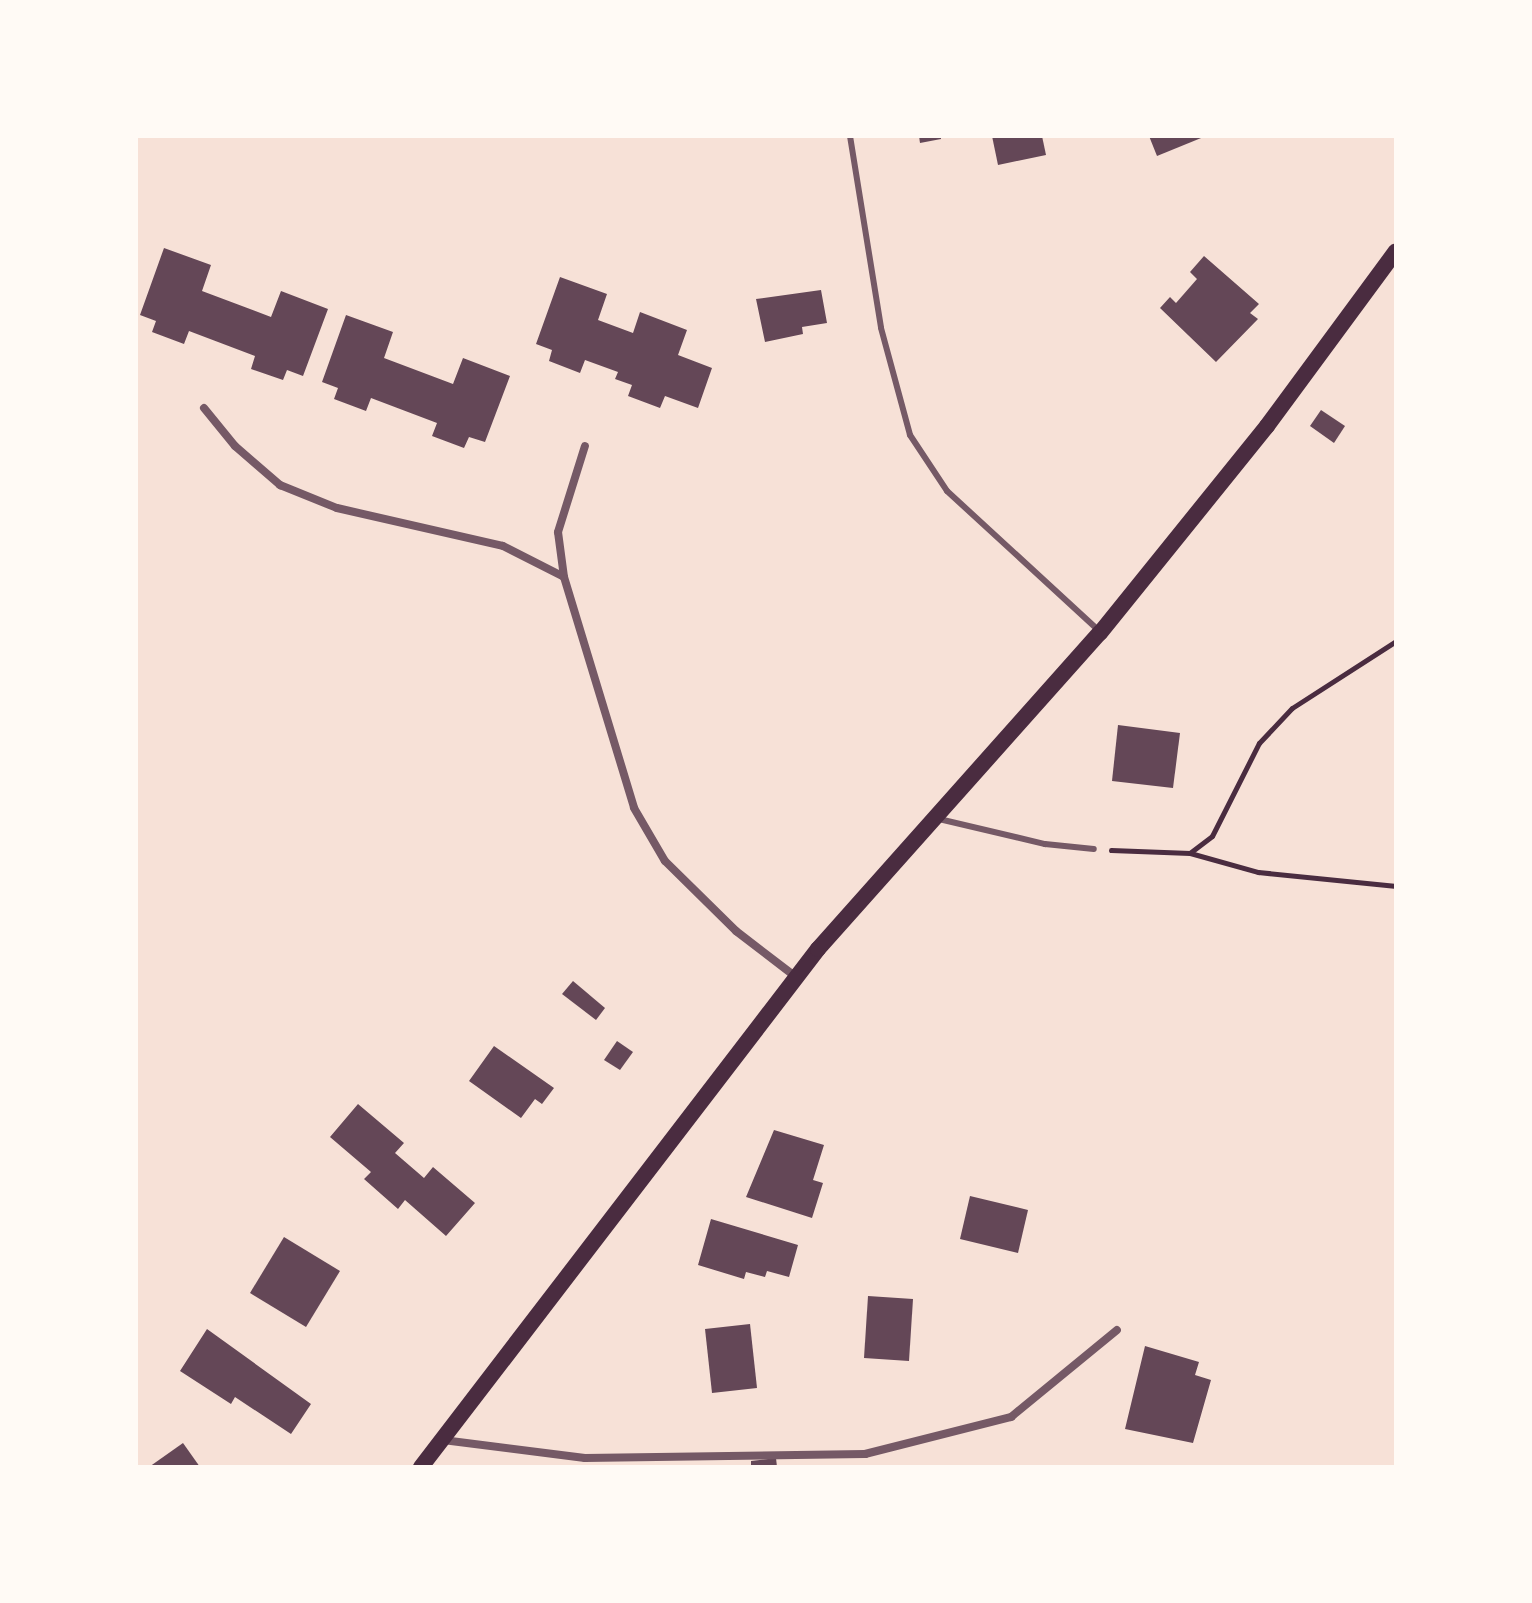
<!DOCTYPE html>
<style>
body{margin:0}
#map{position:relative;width:1532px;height:1603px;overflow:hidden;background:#f7e1d7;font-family:Figtree,sans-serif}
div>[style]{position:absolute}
.building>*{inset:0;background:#644757}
.path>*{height:5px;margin:-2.5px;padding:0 2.5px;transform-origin:2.5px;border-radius:2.5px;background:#4a2c40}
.service>*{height:6px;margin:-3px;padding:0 3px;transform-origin:3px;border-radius:3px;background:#755966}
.minor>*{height:8px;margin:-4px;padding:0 4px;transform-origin:4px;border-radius:4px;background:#755966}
.secondary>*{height:16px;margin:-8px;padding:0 8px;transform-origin:8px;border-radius:8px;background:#4a2c40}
span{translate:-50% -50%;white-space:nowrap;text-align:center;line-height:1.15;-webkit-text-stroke:6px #fffaf5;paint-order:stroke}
.frame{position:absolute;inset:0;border:138px solid #fffaf5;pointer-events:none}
</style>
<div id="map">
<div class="building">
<div style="clip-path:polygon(919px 136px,941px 136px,941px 139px,920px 143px)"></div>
<div style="clip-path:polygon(992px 136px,1042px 136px,1046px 155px,998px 165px)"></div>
<div style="clip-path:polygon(1149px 136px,1206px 136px,1157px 156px)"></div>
<div style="clip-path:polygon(164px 248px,211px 265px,202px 291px,271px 317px,281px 291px,328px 309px,303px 376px,287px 370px,283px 380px,251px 369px,255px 356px,189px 331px,184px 344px,152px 332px,156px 321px,140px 315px)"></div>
<div style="clip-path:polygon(1204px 256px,1259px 304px,1250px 313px,1258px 319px,1216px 362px,1160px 308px,1170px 297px,1176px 303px,1197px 279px,1190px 272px)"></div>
<div style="clip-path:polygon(560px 277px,607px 294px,598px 320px,633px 333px,640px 312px,687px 330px,678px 355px,712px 368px,698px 408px,665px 396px,660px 408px,628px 396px,632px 385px,615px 379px,618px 372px,585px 360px,580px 373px,549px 361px,552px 350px,536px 344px)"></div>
<div style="clip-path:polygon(821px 290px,827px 323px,802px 327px,803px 334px,765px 342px,756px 299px)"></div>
<div style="clip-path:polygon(346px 315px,393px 332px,384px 358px,453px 384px,463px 358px,510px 376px,485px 442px,469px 437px,464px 448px,432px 436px,437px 423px,371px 398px,366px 411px,334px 399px,338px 388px,322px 382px)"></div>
<div style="clip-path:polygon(1321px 410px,1345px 426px,1334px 443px,1310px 426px)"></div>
<div style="clip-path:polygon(1118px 725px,1180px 733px,1173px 788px,1112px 781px)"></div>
<div style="clip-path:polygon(573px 981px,605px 1008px,596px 1020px,562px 994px)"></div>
<div style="clip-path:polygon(617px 1041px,633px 1052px,620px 1070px,604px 1060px)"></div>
<div style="clip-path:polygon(494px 1046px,554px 1088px,542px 1104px,535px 1099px,521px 1118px,469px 1081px)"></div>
<div style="clip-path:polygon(358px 1104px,404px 1143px,395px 1153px,424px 1178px,433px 1167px,475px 1203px,446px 1236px,405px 1200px,398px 1209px,364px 1179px,371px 1172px,330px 1137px)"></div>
<div style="clip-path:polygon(774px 1130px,824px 1145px,813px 1180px,823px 1183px,812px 1218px,746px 1197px)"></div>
<div style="clip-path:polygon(970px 1196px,1028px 1210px,1018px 1253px,960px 1239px)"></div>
<div style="clip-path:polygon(711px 1219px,798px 1245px,789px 1277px,767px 1271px,765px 1277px,746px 1272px,744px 1279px,698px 1265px)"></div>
<div style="clip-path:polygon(284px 1237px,340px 1271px,306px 1327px,250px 1293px)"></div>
<div style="clip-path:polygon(868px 1296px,913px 1299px,909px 1361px,864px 1358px)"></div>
<div style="clip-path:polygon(750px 1324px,757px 1388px,712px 1393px,705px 1329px)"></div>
<div style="clip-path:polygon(207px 1329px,311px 1404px,291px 1434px,235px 1397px,231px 1404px,180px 1371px)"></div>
<div style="clip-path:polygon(1145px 1346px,1199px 1362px,1195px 1375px,1211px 1380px,1193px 1443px,1125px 1429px)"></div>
<div style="clip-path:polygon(183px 1443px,200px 1467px,149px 1467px)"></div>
<div style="clip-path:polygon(776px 1458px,777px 1467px,751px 1467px,751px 1461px)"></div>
</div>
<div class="path">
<div style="left:1111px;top:850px;width:79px;rotate:2.2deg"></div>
<div style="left:1190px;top:853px;width:71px;rotate:15.6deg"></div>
<div style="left:1258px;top:872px;width:139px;rotate:5.8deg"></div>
<div style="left:1191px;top:852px;width:26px;rotate:-37deg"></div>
<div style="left:1212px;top:836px;width:104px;rotate:-63.2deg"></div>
<div style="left:1259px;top:743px;width:48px;rotate:-46.7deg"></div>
<div style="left:1292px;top:708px;width:124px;rotate:-32.8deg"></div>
</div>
<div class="service">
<div style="left:850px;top:136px;width:194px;rotate:80.8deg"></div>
<div style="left:881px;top:328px;width:111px;rotate:74.8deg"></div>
<div style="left:910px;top:435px;width:67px;rotate:56.5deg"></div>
<div style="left:947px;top:491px;width:205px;rotate:42.6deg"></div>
<div style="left:939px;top:819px;width:109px;rotate:13.3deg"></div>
<div style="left:1045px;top:844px;width:49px;rotate:5.8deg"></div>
</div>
<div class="minor">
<div style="left:204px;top:408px;width:49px;rotate:50.8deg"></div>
<div style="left:235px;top:446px;width:60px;rotate:40.9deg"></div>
<div style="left:280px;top:485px;width:61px;rotate:22deg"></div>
<div style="left:337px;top:508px;width:170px;rotate:12.9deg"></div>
<div style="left:503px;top:546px;width:68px;rotate:26.9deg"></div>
<div style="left:564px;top:577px;width:241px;rotate:73.1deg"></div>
<div style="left:634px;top:808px;width:61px;rotate:59.7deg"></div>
<div style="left:665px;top:861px;width:100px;rotate:44.6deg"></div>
<div style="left:736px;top:931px;width:76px;rotate:37.5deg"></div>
<div style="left:564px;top:577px;width:45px;rotate:-97.6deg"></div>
<div style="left:558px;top:532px;width:90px;rotate:-72.6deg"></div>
<div style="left:443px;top:1440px;width:143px;rotate:7.2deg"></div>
<div style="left:585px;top:1458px;width:280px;rotate:-0.8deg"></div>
<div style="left:865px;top:1454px;width:151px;rotate:-14.2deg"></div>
<div style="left:1011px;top:1417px;width:137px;rotate:-39.4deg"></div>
</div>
<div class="secondary">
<div style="left:421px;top:1467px;width:653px;rotate:-52.53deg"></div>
<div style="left:818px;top:949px;width:424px;rotate:-48.3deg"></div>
<div style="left:1100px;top:633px;width:266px;rotate:-51.1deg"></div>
<div style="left:1267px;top:426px;width:217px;rotate:-53.6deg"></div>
</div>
<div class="frame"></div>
</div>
